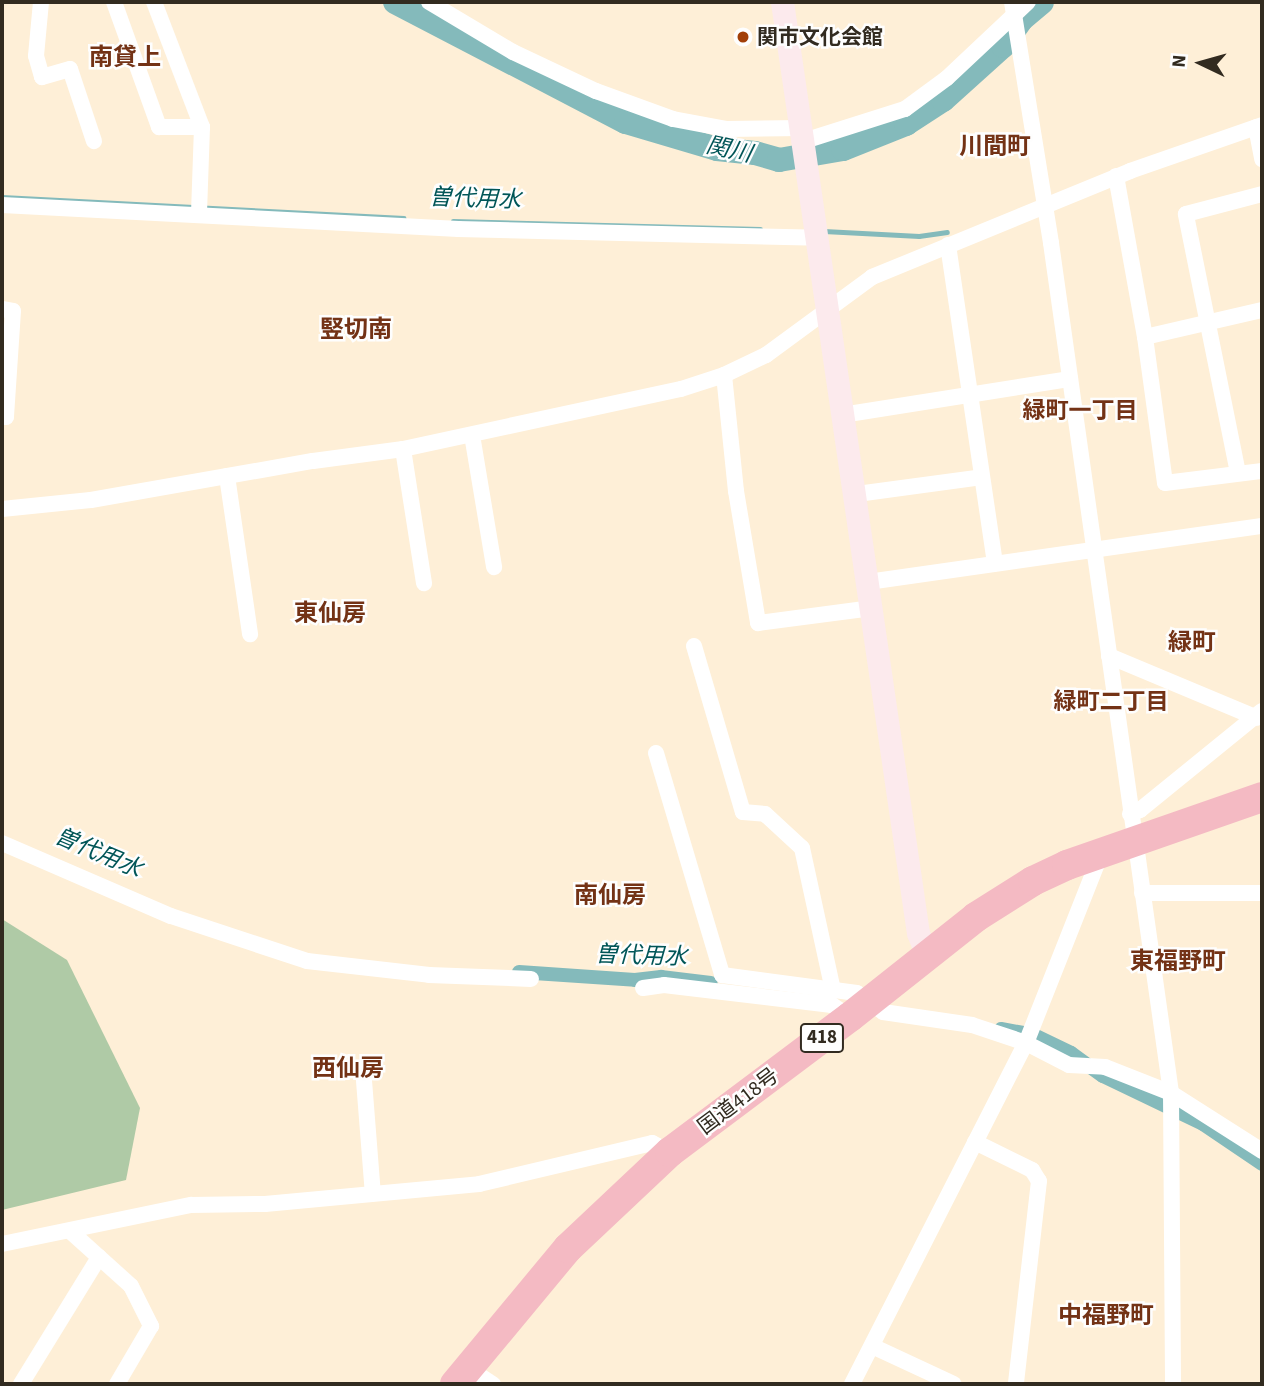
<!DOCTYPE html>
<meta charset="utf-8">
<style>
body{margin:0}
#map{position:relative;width:1264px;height:1386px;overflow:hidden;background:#feefd7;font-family:"Source Sans 3","Noto Sans JP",sans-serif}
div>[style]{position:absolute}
.forest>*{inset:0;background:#afcaa6}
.stream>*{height:4.5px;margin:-2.25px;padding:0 2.25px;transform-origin:2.25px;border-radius:2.25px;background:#84babb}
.canal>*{height:14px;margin:-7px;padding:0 7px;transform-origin:7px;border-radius:7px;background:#84babb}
.river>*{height:24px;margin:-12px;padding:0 12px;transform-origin:12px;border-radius:12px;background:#84babb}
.street>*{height:16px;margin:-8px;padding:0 8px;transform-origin:8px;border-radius:8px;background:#fff}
.secondary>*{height:23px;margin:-11.5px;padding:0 11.5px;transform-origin:11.5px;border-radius:11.5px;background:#fceaed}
.highway>*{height:30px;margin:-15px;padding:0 15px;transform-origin:15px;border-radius:15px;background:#f4bac3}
.dots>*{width:19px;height:19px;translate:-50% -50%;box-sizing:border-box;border:4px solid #fefefe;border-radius:50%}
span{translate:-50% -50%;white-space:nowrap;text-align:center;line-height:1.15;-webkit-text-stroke:5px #fefefe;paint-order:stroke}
.shield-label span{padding:2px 5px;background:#fefefe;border:2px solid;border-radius:5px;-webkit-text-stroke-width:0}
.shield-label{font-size:19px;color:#322b20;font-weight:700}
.poi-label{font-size:21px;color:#322b20;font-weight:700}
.left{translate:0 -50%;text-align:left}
.street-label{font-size:21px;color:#322b20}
.water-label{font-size:23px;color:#005557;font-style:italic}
.neighbourhood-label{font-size:23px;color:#733215;font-weight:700}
.quarter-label{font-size:24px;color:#733215;font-weight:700}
.frame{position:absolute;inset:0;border:4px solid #322b20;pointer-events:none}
.north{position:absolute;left:1166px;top:28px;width:70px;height:70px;-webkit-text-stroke:5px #fefefe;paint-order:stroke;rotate:275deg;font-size:19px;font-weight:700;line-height:28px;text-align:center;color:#322b20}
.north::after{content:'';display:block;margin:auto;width:24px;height:32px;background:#322b20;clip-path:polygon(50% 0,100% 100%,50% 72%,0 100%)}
</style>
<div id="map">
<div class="forest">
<div style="clip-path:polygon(2px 919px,67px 960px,140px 1108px,126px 1180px,2px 1210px)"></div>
</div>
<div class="stream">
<div style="left:2px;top:197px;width:402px;rotate:3deg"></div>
<div style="left:453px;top:221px;width:307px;rotate:1.5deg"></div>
<div style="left:824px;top:231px;width:95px;rotate:3deg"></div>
<div style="left:919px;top:236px;width:28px;rotate:-8deg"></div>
</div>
<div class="canal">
<div style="left:519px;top:972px;width:116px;rotate:3.9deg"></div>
<div style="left:635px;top:980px;width:26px;rotate:-7deg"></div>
<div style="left:661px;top:977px;width:50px;rotate:6.8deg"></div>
<div style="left:1001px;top:1029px;width:34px;rotate:10deg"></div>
<div style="left:1034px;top:1035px;width:41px;rotate:25.9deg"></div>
<div style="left:1071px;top:1053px;width:39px;rotate:36deg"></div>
<div style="left:1103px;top:1076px;width:111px;rotate:25.6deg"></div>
<div style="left:1203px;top:1124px;width:71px;rotate:34.1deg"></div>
</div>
<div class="river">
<div style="left:395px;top:2px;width:260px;rotate:27.5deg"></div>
<div style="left:626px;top:122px;width:95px;rotate:16.5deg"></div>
<div style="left:717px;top:149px;width:38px;rotate:6deg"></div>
<div style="left:755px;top:153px;width:25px;rotate:16deg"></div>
<div style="left:779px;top:160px;width:65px;rotate:-9.8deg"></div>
<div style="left:843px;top:149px;width:68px;rotate:-21.6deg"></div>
<div style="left:906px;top:124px;width:44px;rotate:-33deg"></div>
<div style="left:943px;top:100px;width:81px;rotate:-42deg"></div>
<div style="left:1003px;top:46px;width:33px;rotate:-55deg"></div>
<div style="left:1022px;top:19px;width:26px;rotate:-40deg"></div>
</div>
<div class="street">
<div style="left:41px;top:2px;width:54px;rotate:95.3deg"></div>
<div style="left:36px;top:56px;width:22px;rotate:74deg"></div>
<div style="left:42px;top:77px;width:29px;rotate:-16deg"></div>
<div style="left:70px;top:69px;width:76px;rotate:71.6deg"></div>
<div style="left:114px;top:2px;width:133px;rotate:70.2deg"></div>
<div style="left:159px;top:127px;width:43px"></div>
<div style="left:154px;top:2px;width:134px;rotate:69deg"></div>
<div style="left:202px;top:127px;width:87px;rotate:92deg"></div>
<div style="left:429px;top:2px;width:98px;rotate:30.8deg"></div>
<div style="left:513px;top:52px;width:92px;rotate:25.2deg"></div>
<div style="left:596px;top:91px;width:82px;rotate:20deg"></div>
<div style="left:673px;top:119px;width:55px;rotate:10.5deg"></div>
<div style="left:727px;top:129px;width:75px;rotate:-0.8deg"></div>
<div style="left:1012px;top:2px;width:244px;rotate:80.8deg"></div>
<div style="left:1051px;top:243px;width:858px;rotate:81.96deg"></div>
<div style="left:1171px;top:1093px;width:291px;rotate:89.6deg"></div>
<div style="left:1256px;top:127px;width:33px;rotate:79deg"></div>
<div style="left:804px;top:141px;width:106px;rotate:-17.6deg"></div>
<div style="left:905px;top:109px;width:52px;rotate:-36.4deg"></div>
<div style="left:947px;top:78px;width:111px;rotate:-43.2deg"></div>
<div style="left:1116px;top:176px;width:164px;rotate:79.8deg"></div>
<div style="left:1145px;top:337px;width:147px;rotate:82.2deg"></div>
<div style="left:1165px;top:483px;width:98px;rotate:-7.1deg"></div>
<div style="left:2px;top:205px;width:457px;rotate:3deg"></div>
<div style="left:458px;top:229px;width:361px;rotate:1.4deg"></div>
<div style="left:948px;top:245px;width:322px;rotate:81.6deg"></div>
<div style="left:2px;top:309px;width:11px;rotate:10deg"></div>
<div style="left:13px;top:311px;width:106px;rotate:93.8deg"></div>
<div style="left:6px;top:417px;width:4px;rotate:180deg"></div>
<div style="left:1145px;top:337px;width:120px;rotate:-13deg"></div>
<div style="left:724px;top:375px;width:117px;rotate:84.1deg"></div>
<div style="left:736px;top:491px;width:134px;rotate:80.5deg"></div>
<div style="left:758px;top:623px;width:115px;rotate:-7.5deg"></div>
<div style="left:842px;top:415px;width:231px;rotate:-9deg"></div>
<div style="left:472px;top:435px;width:134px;rotate:80.5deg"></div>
<div style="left:403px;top:449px;width:136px;rotate:81.1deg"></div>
<div style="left:1238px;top:473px;width:264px;rotate:-101.4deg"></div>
<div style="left:1186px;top:214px;width:79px;rotate:-14.7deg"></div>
<div style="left:227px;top:476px;width:160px;rotate:81.7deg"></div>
<div style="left:857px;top:494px;width:126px;rotate:-7.7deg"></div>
<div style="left:2px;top:509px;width:89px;rotate:-5.8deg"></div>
<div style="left:91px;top:500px;width:225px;rotate:-10deg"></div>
<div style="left:313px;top:461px;width:91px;rotate:-7.6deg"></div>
<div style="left:403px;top:449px;width:284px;rotate:-12.2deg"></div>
<div style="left:681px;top:389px;width:45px;rotate:-18deg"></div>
<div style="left:724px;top:375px;width:47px;rotate:-25.5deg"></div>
<div style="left:766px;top:355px;width:132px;rotate:-36.3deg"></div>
<div style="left:872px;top:277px;width:279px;rotate:-22.3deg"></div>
<div style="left:1130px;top:171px;width:140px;rotate:-19.2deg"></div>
<div style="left:868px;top:582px;width:398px;rotate:-8.1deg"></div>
<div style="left:694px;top:646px;width:173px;rotate:73.6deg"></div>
<div style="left:743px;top:812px;width:22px;rotate:5deg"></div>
<div style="left:765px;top:814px;width:50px;rotate:42.6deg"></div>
<div style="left:802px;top:848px;width:145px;rotate:77.7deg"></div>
<div style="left:1109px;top:656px;width:160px;rotate:22.7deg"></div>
<div style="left:656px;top:753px;width:232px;rotate:73.4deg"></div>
<div style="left:722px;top:975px;width:136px;rotate:7.6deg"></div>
<div style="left:857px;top:993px;width:32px;rotate:36deg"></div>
<div style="left:883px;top:1012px;width:90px;rotate:8.3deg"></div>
<div style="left:972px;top:1025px;width:57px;rotate:18.4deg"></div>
<div style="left:1026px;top:1043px;width:48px;rotate:27.1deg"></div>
<div style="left:1069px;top:1065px;width:36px;rotate:3deg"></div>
<div style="left:1105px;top:1067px;width:71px;rotate:21.5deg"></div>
<div style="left:1171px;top:1093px;width:108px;rotate:32.5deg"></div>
<div style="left:1130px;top:814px;width:11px;rotate:-22deg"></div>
<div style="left:1140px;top:810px;width:157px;rotate:-39.1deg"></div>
<div style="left:2px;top:843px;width:184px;rotate:23.4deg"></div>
<div style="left:171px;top:916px;width:143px;rotate:18.3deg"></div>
<div style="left:307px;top:961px;width:123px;rotate:6.5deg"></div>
<div style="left:429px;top:975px;width:102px;rotate:2.2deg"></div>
<div style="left:1142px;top:893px;width:120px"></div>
<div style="left:643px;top:988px;width:21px;rotate:-8deg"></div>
<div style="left:664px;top:985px;width:169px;rotate:6.8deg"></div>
<div style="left:832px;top:1005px;width:22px;rotate:34deg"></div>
<div style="left:363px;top:1068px;width:126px;rotate:85.5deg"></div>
<div style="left:975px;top:1142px;width:64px;rotate:26.2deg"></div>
<div style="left:1032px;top:1170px;width:13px;rotate:58deg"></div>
<div style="left:1039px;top:1181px;width:204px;rotate:96.5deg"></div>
<div style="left:70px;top:1231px;width:82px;rotate:42deg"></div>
<div style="left:131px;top:1286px;width:45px;rotate:63.4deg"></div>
<div style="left:151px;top:1326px;width:67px;rotate:120.4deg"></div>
<div style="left:2px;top:1244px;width:193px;rotate:-11.7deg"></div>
<div style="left:191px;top:1205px;width:74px;rotate:-0.8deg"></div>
<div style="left:265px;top:1204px;width:215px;rotate:-5.3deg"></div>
<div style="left:479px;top:1184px;width:178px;rotate:-13.3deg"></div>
<div style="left:652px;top:1143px;width:20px;rotate:27deg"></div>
<div style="left:872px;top:1346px;width:90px;rotate:24.9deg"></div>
<div style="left:468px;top:1368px;width:30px;rotate:33deg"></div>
<div style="left:21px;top:1384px;width:149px;rotate:-58.4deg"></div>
<div style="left:852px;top:1384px;width:383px;rotate:-63deg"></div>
<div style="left:1026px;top:1043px;width:206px;rotate:-68.4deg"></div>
</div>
<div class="secondary">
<div style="left:782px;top:2px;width:941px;rotate:81.69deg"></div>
<div style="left:918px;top:933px;width:24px;rotate:68deg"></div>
</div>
<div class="highway">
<div style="left:455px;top:1384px;width:177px;rotate:-50.3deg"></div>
<div style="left:568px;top:1248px;width:140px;rotate:-43.3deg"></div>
<div style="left:670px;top:1152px;width:225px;rotate:-36.9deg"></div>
<div style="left:850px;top:1017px;width:161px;rotate:-38.4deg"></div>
<div style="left:976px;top:917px;width:67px;rotate:-32.3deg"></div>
<div style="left:1033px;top:881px;width:38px;rotate:-25deg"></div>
<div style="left:1067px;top:865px;width:207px;rotate:-19.2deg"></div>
</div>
<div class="dots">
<div style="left:743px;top:37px;background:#a23f08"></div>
</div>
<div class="shield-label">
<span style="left:822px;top:1038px">418</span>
</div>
<div class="poi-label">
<span class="left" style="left:757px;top:37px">関市文化会館</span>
</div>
<div class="street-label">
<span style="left:738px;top:1101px;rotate:-37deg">国道418号</span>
</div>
<div class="water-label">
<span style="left:729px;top:150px;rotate:12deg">関川</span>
<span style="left:475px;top:199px;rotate:2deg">曽代用水</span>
<span style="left:98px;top:853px;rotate:23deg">曽代用水</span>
<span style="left:641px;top:956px;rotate:2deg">曽代用水</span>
</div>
<div class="neighbourhood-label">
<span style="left:1080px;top:411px">緑町一丁目</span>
<span style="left:1111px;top:702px">緑町二丁目</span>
</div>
<div class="quarter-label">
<span style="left:125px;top:58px">南貸上</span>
<span style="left:995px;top:147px">川間町</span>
<span style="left:356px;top:330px">竪切南</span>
<span style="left:330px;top:614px">東仙房</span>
<span style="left:1192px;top:643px">緑町</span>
<span style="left:610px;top:896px">南仙房</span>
<span style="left:1178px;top:962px">東福野町</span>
<span style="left:348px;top:1069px">西仙房</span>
<span style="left:1106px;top:1316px">中福野町</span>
</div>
<div class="frame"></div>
<div class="north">N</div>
</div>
